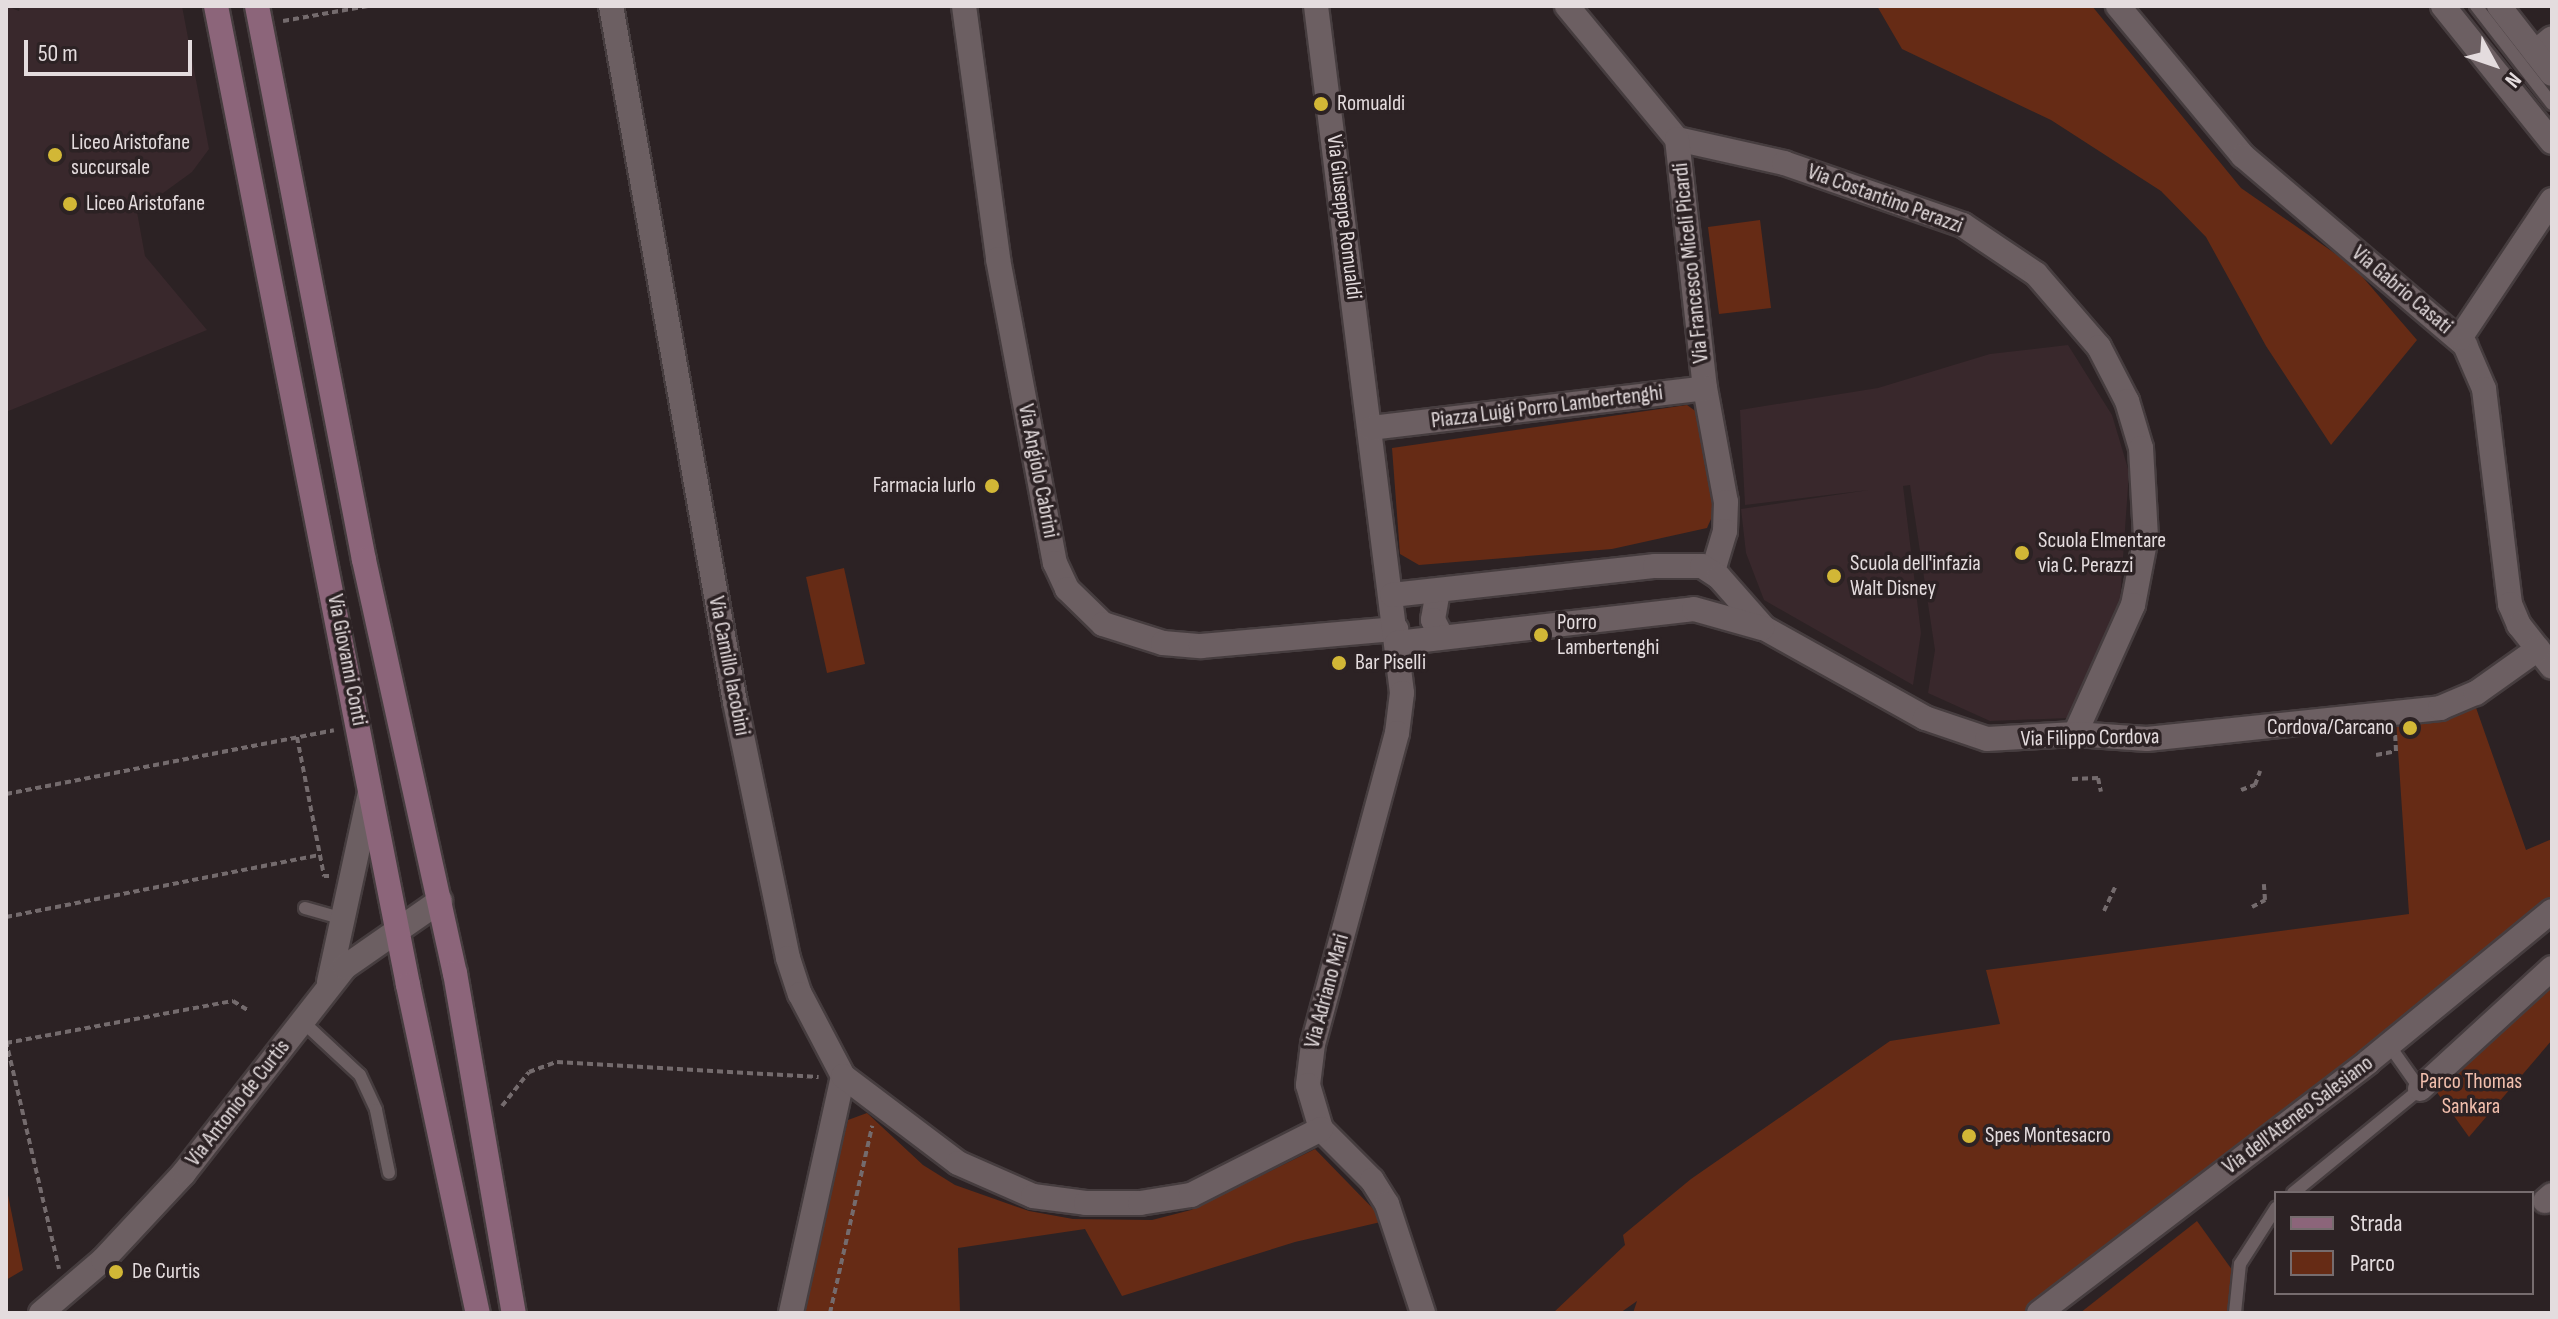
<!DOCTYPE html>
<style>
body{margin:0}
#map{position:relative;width:2558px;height:1319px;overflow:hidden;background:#2c2224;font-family:"Sofia Sans Condensed",sans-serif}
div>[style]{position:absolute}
.built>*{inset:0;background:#39282c}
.green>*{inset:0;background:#662b15}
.path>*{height:4px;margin-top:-2px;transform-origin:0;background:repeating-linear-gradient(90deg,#746b6d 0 6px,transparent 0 10px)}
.roads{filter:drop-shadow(2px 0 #463d3f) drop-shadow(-2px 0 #463d3f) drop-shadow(0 2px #463d3f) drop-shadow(0 -2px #463d3f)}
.service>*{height:12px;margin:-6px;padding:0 6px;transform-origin:6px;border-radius:6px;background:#6c5f62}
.minor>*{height:24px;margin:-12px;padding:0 12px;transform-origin:12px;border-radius:12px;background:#6c5f62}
.tertiary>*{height:24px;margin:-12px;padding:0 12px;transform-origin:12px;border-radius:12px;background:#6c5f62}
.secondary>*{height:24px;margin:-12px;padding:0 12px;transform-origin:12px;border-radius:12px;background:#8c657a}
.dots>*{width:22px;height:22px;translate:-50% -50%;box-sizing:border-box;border:4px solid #2c2224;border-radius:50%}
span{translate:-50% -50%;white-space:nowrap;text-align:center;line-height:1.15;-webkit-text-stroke:7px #2c2224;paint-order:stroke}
.poi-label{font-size:22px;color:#e4dcde}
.left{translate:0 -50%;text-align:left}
.right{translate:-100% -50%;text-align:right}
.street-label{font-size:22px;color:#e4dcde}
.park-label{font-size:22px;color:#f2bfad}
.frame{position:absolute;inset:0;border:8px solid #e4dcde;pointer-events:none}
.legend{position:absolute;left:2274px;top:1191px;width:260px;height:104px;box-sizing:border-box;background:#2c2224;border:2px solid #766c6e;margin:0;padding:10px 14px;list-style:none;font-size:24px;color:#e4dcde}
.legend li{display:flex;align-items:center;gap:16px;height:40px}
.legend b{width:40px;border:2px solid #766c6e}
.north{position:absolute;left:2454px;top:24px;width:80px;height:80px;-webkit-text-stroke:6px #2c2224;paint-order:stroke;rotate:130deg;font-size:22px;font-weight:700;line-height:32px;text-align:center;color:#e4dcde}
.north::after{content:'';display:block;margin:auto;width:28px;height:36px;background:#e4dcde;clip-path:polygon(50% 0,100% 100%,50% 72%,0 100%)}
.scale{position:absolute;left:24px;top:40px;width:168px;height:36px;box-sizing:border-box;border:4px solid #e4dcde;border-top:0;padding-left:10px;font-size:24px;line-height:28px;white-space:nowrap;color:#e4dcde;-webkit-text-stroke:6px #2c2224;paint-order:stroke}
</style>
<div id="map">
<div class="built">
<div style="clip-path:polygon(6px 6px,19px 11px,20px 6px,182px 6px,209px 149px,192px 172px,137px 212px,145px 256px,207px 330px,6px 412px)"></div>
<div style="clip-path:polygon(2068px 345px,2112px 415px,2129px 472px,2120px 601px,2069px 718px,1990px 721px,1928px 693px,1935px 650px,1910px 485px,1903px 486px,1921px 633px,1913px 685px,1764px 600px,1746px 553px,1741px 509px,1869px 490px,1745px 505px,1740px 410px,1878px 388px,1990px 354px)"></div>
</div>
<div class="green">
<div style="clip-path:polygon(1877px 6px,2092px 6px,2241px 188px,2353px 266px,2417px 340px,2331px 445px,2266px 346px,2206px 237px,2161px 191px,2051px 120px,1902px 49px)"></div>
<div style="clip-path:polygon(1760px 220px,1771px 308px,1719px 314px,1708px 227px)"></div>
<div style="clip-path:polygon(1687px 405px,1701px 415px,1711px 460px,1715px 510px,1707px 528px,1612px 549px,1419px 565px,1400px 554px,1392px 448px)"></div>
<div style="clip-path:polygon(844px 568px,865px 664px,827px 673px,806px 577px)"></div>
<div style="clip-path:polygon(2474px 702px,2526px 850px,2552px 839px,2552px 904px,2381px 1045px,2212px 1164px,2026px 1313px,1633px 1313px,1637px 1301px,1620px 1313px,1553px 1313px,1625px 1245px,1623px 1235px,1691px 1179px,1890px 1041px,2000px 1024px,1986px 970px,2409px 914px,2396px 720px)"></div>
<div style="clip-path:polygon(2552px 981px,2552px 1040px,2469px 1137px,2436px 1091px)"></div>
<div style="clip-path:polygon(867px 1113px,923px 1165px,955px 1185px,1029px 1211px,1073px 1219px,1152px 1220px,1191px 1210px,1315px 1149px,1385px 1221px,1295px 1242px,1122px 1296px,1085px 1229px,958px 1248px,960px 1313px,801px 1313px,848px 1120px)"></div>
<div style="clip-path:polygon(6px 1185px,23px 1270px,6px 1280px)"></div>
<div style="clip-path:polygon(2197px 1221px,2235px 1274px,2230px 1313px,2080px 1313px)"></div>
</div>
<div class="path">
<div style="left:283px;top:21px;width:86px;rotate:-10deg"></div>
<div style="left:297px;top:737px;width:142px;rotate:79deg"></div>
<div style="left:324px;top:876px;width:5px"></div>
<div style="left:2376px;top:755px;width:20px;rotate:-11deg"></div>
<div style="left:2396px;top:751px;width:17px;rotate:-93deg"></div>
<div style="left:2072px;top:779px;width:26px;rotate:-2deg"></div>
<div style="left:2098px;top:778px;width:14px;rotate:78deg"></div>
<div style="left:2241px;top:790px;width:15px;rotate:-20deg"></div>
<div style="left:2255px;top:785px;width:15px;rotate:-70deg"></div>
<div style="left:6px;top:794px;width:334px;rotate:-11deg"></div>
<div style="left:2252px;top:907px;width:15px;rotate:-28deg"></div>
<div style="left:2265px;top:900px;width:16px;rotate:-94deg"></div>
<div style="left:2104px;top:911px;width:26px;rotate:-65deg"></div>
<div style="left:6px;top:917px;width:320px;rotate:-11.2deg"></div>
<div style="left:6px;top:1041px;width:234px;rotate:76.9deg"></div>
<div style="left:6px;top:1043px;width:231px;rotate:-10.5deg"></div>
<div style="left:233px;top:1001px;width:19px;rotate:32deg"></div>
<div style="left:502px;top:1106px;width:43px;rotate:-51.5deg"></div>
<div style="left:529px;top:1072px;width:30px;rotate:-20deg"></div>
<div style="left:557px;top:1062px;width:262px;rotate:3.3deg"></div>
<div style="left:830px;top:1313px;width:192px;rotate:-77.3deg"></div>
</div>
<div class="roads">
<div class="service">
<div style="left:2476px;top:6px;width:124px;rotate:52.2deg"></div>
<div style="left:305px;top:908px;width:41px;rotate:15.8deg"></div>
<div style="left:302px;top:1021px;width:79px;rotate:43deg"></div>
<div style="left:360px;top:1075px;width:38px;rotate:65deg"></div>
<div style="left:376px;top:1110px;width:64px;rotate:78.3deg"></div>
<div style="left:2293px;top:1193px;width:164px;rotate:-39.3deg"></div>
<div style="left:2420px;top:1089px;width:54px;rotate:-125.2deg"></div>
<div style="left:2235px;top:1313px;width:49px;rotate:-84.2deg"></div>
<div style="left:2240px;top:1264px;width:67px;rotate:-57.3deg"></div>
</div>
<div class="minor">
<div style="left:611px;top:6px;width:707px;rotate:79.9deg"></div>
<div style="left:735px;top:702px;width:261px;rotate:78.3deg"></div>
<div style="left:788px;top:958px;width:38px;rotate:72deg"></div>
<div style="left:800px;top:994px;width:93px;rotate:62.3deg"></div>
<div style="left:843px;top:1076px;width:243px;rotate:102.4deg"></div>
<div style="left:964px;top:6px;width:255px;rotate:82.3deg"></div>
<div style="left:998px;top:259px;width:309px;rotate:79.4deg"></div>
<div style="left:1055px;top:563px;width:29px;rotate:65deg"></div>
<div style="left:1067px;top:589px;width:50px;rotate:44.2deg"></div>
<div style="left:1103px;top:624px;width:63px;rotate:17.6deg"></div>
<div style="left:1163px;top:643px;width:38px;rotate:5deg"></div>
<div style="left:1201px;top:646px;width:196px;rotate:-5deg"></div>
<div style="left:1316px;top:6px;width:692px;rotate:82.86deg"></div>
<div style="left:1402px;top:693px;width:40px;rotate:97.1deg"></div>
<div style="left:1397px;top:733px;width:322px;rotate:105.1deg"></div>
<div style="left:1313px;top:1044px;width:41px;rotate:97deg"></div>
<div style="left:1308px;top:1085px;width:46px;rotate:73.5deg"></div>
<div style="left:1321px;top:1129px;width:72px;rotate:45deg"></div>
<div style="left:1372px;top:1180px;width:28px;rotate:58deg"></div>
<div style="left:1387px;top:1204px;width:115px;rotate:71.7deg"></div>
<div style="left:1567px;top:6px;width:173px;rotate:50.4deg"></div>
<div style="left:1677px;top:139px;width:110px;rotate:12.6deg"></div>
<div style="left:1784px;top:163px;width:189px;rotate:19.1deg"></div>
<div style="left:1963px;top:225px;width:88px;rotate:33.9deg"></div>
<div style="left:2036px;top:274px;width:96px;rotate:49.2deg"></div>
<div style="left:2099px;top:347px;width:61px;rotate:62.6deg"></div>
<div style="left:2127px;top:401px;width:49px;rotate:73.4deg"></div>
<div style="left:2141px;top:448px;width:89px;rotate:86.8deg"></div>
<div style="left:2146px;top:537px;width:69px;rotate:100.8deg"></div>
<div style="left:2133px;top:605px;width:141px;rotate:114.2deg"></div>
<div style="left:2118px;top:6px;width:195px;rotate:50.2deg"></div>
<div style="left:2243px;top:156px;width:292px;rotate:40.4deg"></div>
<div style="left:2465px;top:345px;width:48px;rotate:66.6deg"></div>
<div style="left:2484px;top:389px;width:217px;rotate:83.1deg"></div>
<div style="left:2510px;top:604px;width:23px;rotate:67deg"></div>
<div style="left:2519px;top:625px;width:53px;rotate:51.8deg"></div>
<div style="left:2535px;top:52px;width:22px;rotate:-39deg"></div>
<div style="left:1677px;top:139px;width:251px;rotate:83.6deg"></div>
<div style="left:1705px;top:388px;width:116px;rotate:79.6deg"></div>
<div style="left:1726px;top:502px;width:29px;rotate:92deg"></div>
<div style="left:1725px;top:531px;width:42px;rotate:106.7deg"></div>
<div style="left:2460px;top:338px;width:166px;rotate:-56.3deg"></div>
<div style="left:1371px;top:428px;width:336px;rotate:-6.8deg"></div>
<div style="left:1438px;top:591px;width:29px;rotate:100deg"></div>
<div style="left:1433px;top:620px;width:19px;rotate:62deg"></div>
<div style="left:1392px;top:595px;width:265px;rotate:-6.3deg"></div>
<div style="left:1655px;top:566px;width:47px"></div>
<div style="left:1702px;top:566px;width:20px;rotate:33deg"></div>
<div style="left:1719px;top:577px;width:68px;rotate:48.6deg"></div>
<div style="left:1764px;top:628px;width:184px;rotate:29.2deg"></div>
<div style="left:1925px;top:718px;width:65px;rotate:18.7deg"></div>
<div style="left:1987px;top:739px;width:88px;rotate:-3.3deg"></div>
<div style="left:2075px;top:734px;width:72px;rotate:4deg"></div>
<div style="left:2147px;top:739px;width:295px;rotate:-6deg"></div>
<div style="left:2440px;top:708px;width:39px;rotate:-23deg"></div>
<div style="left:2476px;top:693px;width:76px;rotate:-35.4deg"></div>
<div style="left:1397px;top:643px;width:299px;rotate:-6.5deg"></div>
<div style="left:1694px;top:609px;width:71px;rotate:15.6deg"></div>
<div style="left:329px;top:982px;width:194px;rotate:-77.8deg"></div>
<div style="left:843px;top:1076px;width:144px;rotate:37.1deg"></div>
<div style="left:958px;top:1163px;width:82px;rotate:23.7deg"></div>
<div style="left:1033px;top:1196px;width:53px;rotate:7.5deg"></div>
<div style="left:1086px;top:1203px;width:54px"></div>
<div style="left:1140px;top:1203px;width:52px;rotate:-8.9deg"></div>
<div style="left:1191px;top:1195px;width:146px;rotate:-26.9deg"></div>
<div style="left:2420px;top:1089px;width:179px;rotate:-42.5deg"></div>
<div style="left:2545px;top:1201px;width:9px;rotate:-41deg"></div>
<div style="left:41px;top:1313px;width:82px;rotate:-40.5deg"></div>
<div style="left:103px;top:1260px;width:119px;rotate:-47deg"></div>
<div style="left:184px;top:1173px;width:261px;rotate:-52deg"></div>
<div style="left:345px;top:967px;width:116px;rotate:-34.8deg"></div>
<div style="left:2039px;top:1313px;width:414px;rotate:-37.3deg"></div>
<div style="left:2368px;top:1062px;width:238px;rotate:-39.4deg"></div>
</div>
<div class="tertiary">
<div style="left:2443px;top:6px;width:174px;rotate:51.3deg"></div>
<div style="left:2499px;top:6px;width:86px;rotate:52.1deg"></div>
</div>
<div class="secondary">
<div style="left:216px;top:6px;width:998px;rotate:78.9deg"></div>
<div style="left:408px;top:985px;width:335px;rotate:78deg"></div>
<div style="left:257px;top:6px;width:564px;rotate:79.07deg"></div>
<div style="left:364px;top:560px;width:423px;rotate:77.6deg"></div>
<div style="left:455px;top:973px;width:345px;rotate:80.2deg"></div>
</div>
</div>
<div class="dots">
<div style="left:1321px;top:104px;background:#d2b736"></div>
<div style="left:55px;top:155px;background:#d2b736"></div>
<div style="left:70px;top:204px;background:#d2b736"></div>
<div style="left:992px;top:486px;background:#d2b736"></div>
<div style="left:2022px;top:553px;background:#d2b736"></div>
<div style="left:1834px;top:576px;background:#d2b736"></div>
<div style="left:1541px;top:635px;background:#d2b736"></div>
<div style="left:1339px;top:663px;background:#d2b736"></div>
<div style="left:2410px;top:728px;background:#d2b736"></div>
<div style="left:1969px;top:1136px;background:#d2b736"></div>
<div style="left:116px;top:1272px;background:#d2b736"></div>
</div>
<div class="poi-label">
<span class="left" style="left:1337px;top:104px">Romualdi</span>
<span class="left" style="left:71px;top:155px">Liceo Aristofane<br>succursale</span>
<span class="left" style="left:86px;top:204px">Liceo Aristofane</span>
<span class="right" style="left:976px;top:486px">Farmacia Iurlo</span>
<span class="left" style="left:2038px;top:553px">Scuola Elmentare<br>via C. Perazzi</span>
<span class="left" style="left:1850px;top:576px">Scuola dell'infazia<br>Walt Disney</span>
<span class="left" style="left:1557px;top:635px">Porro<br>Lambertenghi</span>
<span class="left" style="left:1355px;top:663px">Bar Piselli</span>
<span class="right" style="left:2394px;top:728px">Cordova/Carcano</span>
<span class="left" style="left:1985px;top:1136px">Spes Montesacro</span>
<span class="left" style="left:132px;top:1272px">De Curtis</span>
</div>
<div class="street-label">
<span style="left:1885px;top:199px;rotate:20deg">Via Costantino Perazzi</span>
<span style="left:1344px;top:217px;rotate:83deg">Via Giuseppe Romualdi</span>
<span style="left:1691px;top:263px;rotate:-96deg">Via Francesco Miceli Picardi</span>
<span style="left:2402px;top:290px;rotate:40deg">Via Gabrio Casati</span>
<span style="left:1547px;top:407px;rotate:-7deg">Piazza Luigi Porro Lambertenghi</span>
<span style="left:1038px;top:471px;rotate:79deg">Via Angiolo Cabrini</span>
<span style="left:347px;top:660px;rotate:79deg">Via Giovanni Conti</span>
<span style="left:729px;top:666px;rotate:79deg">Via Camillo Iacobini</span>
<span style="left:2090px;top:738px;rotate:-1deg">Via Filippo Cordova</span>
<span style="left:1327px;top:991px;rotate:-75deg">Via Adriano Mari</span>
<span style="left:238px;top:1103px;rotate:-52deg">Via Antonio de Curtis</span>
<span style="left:2298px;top:1115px;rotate:-37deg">Via dell'Ateneo Salesiano</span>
</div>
<div class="park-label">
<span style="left:2471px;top:1094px">Parco Thomas<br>Sankara</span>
</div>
<div class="frame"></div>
<ul class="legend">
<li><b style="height:10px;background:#8c657a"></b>Strada</li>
<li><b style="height:22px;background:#662b15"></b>Parco</li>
</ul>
<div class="north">N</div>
<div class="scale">50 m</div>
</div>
